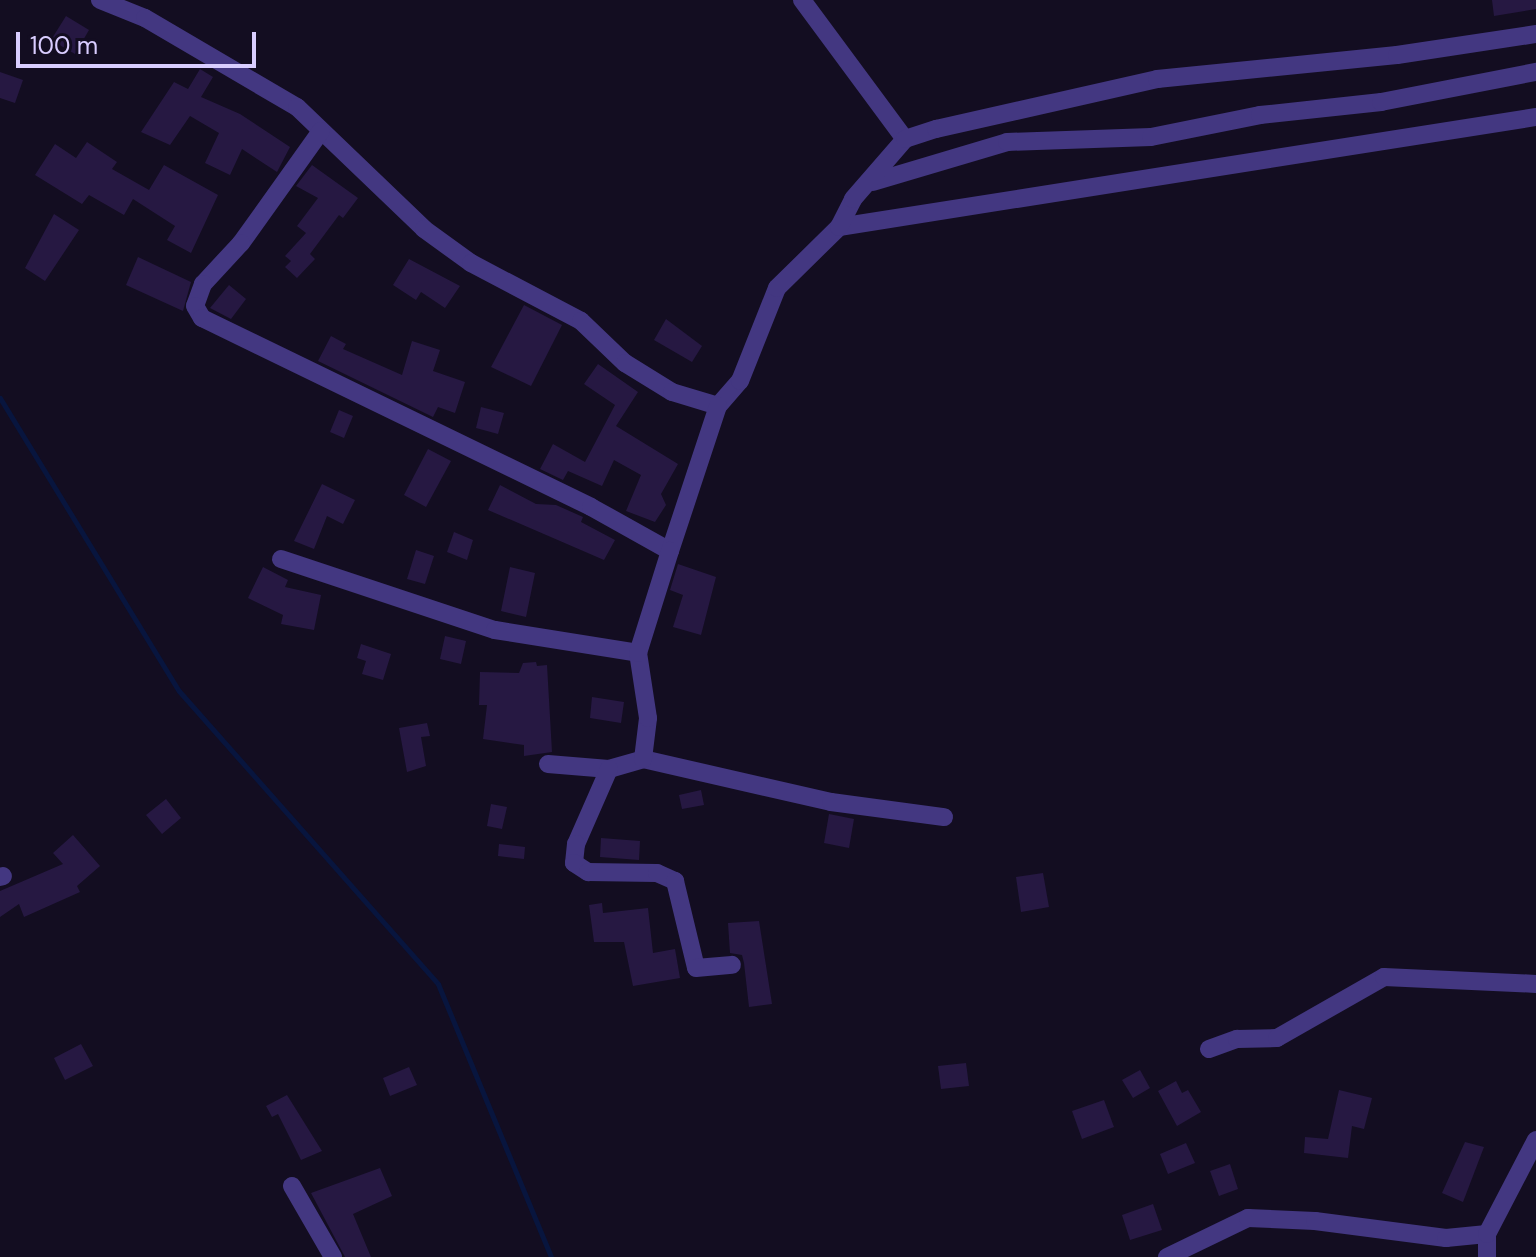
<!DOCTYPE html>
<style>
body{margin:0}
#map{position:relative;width:1536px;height:1257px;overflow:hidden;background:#130d21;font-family:"DM Sans",sans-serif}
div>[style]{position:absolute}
.stream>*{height:5px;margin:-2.5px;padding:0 2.5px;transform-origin:2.5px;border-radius:2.5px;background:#08153e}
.building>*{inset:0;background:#261842}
.street>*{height:18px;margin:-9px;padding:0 9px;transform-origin:9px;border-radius:9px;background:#433781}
span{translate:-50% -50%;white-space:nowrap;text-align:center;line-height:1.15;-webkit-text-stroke:7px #130d21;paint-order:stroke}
.scale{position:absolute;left:16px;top:32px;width:240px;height:36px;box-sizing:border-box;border:4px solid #d9cdff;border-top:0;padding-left:10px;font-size:24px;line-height:28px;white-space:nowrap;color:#d9cdff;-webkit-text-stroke:6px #130d21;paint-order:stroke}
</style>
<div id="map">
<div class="stream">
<div style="left:0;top:398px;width:343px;rotate:58.6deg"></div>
<div style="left:179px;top:691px;width:391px;rotate:48.5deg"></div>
<div style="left:438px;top:984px;width:295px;rotate:67.5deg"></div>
</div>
<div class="building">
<div style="clip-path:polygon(1492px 0,1536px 0,1536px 9px,1494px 16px)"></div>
<div style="clip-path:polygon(66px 16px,89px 30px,75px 54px,51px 40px)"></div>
<div style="clip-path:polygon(200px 69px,213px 77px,201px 97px,240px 114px,290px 147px,277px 172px,242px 149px,230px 175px,205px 163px,219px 133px,190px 116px,170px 145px,141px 132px,174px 82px,188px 89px)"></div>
<div style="clip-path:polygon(0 72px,23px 80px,15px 103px,0 98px)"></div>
<div style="clip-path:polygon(87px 142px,117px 162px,112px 169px,149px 190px,164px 165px,218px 195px,191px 253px,167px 240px,175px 226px,133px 199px,124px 215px,89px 195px,82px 204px,35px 175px,55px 144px,76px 158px)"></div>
<div style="clip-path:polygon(312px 165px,358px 198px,343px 218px,339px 215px,310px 254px,315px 259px,297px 278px,285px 267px,291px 261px,285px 256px,306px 233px,297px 226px,318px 198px,296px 186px)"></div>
<div style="clip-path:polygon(54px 214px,79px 230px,45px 281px,25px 268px)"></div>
<div style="clip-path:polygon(138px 257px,191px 282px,183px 311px,126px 285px)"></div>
<div style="clip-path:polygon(409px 259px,460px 286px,445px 308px,421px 292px,416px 300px,393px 285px)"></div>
<div style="clip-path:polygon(229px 285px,246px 299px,231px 319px,210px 308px)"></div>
<div style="clip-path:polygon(524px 305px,562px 325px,531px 386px,491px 367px)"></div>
<div style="clip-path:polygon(666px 319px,702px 346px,692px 362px,654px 340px)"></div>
<div style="clip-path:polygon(331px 336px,346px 344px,343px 349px,402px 375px,412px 341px,440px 350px,433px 371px,465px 382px,455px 413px,438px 407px,433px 417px,318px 361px)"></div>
<div style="clip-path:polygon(598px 364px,638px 392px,616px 426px,678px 464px,661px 494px,666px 505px,655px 522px,626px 511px,641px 475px,614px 460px,602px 486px,568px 471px,563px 480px,540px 469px,553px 444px,585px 462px,615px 405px,584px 384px)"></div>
<div style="clip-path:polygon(481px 407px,504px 413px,498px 434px,476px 428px)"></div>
<div style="clip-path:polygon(339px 410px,353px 416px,344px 438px,330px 432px)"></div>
<div style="clip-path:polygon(428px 449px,451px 461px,426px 507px,404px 495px)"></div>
<div style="clip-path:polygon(322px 484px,355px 500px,343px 524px,327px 516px,314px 549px,294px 541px)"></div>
<div style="clip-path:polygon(500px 485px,536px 504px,556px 505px,583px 517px,581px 522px,615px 540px,604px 560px,488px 510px)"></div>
<div style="clip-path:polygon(454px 532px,473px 540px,467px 560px,447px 552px)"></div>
<div style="clip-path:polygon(416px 550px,434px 556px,425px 584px,407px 579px)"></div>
<div style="clip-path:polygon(678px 564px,716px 577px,701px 635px,673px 627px,683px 595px,670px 590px)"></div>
<div style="clip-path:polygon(263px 567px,288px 580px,285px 587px,321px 595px,314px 630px,281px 624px,283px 615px,248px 598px)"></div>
<div style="clip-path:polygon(510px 567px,535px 573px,526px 617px,501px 611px)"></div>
<div style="clip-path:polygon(445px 636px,466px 641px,461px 664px,440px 659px)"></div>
<div style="clip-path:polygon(361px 644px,391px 654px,383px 680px,362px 674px,366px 661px,357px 658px)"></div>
<div style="clip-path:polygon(536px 662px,537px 666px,547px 665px,552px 752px,524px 756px,524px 745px,483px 739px,487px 705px,479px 705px,480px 672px,519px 673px,523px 663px)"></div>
<div style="clip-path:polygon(592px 697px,624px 702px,621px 723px,590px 718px)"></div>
<div style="clip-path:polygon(427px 723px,430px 736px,421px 737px,426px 766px,407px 772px,399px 728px)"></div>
<div style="clip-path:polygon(701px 790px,704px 805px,682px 809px,679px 795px)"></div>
<div style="clip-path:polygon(166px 799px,181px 818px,162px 834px,146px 815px)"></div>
<div style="clip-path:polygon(491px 804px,507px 807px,502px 829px,487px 826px)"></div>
<div style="clip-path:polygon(829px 814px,854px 819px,849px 848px,824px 843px)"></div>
<div style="clip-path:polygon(73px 835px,100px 866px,77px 886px,80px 892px,24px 917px,19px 904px,0 917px,0 891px,63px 864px,53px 853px)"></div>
<div style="clip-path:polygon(601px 838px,640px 841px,639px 860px,600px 857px)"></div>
<div style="clip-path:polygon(499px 844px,525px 847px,524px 859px,498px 856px)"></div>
<div style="clip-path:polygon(1043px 873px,1049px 907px,1021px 912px,1016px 877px)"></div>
<div style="clip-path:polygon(602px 903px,603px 913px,648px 908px,653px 953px,675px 949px,680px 978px,633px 986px,624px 942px,594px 942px,589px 905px)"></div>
<div style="clip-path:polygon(759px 921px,772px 1004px,749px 1007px,744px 963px,742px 955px,730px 953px,728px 923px)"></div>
<div style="clip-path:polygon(81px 1044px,93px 1066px,65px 1080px,54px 1058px)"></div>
<div style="clip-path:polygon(966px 1063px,969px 1086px,941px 1089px,938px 1066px)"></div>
<div style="clip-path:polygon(409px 1067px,417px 1085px,390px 1096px,383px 1078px)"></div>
<div style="clip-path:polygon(1140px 1070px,1150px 1088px,1133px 1098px,1122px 1080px)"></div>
<div style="clip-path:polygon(1176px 1081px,1182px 1093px,1188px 1090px,1201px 1112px,1177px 1126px,1158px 1091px)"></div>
<div style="clip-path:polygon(1339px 1090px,1372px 1098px,1364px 1129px,1352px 1126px,1348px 1158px,1304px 1153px,1305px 1137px,1328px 1139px)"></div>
<div style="clip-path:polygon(287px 1095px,322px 1151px,301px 1160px,278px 1114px,272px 1117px,266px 1106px)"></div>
<div style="clip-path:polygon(1104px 1100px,1114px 1127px,1082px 1139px,1072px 1111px)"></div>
<div style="clip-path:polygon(1465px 1142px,1484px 1147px,1463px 1202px,1442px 1193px)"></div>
<div style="clip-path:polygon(1186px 1143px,1195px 1163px,1168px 1174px,1160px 1154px)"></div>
<div style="clip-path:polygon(1230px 1164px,1238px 1189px,1219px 1196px,1210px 1171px)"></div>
<div style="clip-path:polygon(380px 1168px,392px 1196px,353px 1214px,371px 1257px,345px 1257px,311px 1193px)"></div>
<div style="clip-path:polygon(1153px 1204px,1162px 1230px,1130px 1240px,1122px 1215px)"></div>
</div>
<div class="street">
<div style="left:100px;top:0;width:48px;rotate:21.8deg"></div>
<div style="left:145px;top:18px;width:176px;rotate:30.4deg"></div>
<div style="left:297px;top:107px;width:176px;rotate:43.8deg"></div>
<div style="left:424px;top:229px;width:58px;rotate:35.9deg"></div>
<div style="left:471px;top:263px;width:124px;rotate:27.8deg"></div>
<div style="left:581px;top:321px;width:61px;rotate:43.7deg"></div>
<div style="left:625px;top:363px;width:55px;rotate:31.7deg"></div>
<div style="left:672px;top:392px;width:48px;rotate:16.9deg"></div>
<div style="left:718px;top:406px;width:33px;rotate:-49deg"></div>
<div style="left:740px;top:381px;width:100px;rotate:-68.3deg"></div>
<div style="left:777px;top:288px;width:87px;rotate:-44.5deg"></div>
<div style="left:839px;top:227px;width:706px;rotate:-8.97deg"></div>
<div style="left:802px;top:0;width:173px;rotate:53.5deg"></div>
<div style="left:321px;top:131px;width:138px;rotate:125.5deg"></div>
<div style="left:241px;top:243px;width:56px;rotate:132.8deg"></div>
<div style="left:203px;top:284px;width:23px;rotate:110deg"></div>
<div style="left:195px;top:306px;width:14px;rotate:60deg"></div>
<div style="left:202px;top:318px;width:432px;rotate:25.9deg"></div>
<div style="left:591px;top:507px;width:90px;rotate:29.1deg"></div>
<div style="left:670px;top:551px;width:153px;rotate:-71.7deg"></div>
<div style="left:873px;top:182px;width:140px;rotate:-16.6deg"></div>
<div style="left:1007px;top:142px;width:144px;rotate:-2deg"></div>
<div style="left:1151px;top:137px;width:111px;rotate:-11.4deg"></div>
<div style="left:1260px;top:115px;width:122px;rotate:-6.1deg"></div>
<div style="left:1381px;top:102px;width:158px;rotate:-11deg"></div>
<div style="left:839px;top:227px;width:31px;rotate:-63deg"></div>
<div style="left:853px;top:199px;width:79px;rotate:-49.1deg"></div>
<div style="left:905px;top:139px;width:33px;rotate:-18deg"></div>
<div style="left:936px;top:129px;width:227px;rotate:-12.7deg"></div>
<div style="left:1157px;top:79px;width:241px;rotate:-5.7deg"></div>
<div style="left:1397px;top:55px;width:141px;rotate:-8.6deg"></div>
<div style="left:281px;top:559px;width:225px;rotate:18.4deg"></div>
<div style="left:495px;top:630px;width:145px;rotate:9.1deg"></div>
<div style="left:643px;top:759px;width:193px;rotate:12.9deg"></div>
<div style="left:831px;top:802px;width:114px;rotate:7.6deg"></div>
<div style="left:548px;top:764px;width:61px;rotate:4.7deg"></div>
<div style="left:609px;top:769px;width:35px;rotate:-16deg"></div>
<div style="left:643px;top:759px;width:41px;rotate:-83deg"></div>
<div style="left:648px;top:718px;width:66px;rotate:-98.7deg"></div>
<div style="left:638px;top:653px;width:107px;rotate:-72.6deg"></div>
<div style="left:609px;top:769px;width:82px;rotate:113.7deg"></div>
<div style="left:576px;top:844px;width:19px;rotate:96deg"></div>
<div style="left:574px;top:863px;width:17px;rotate:33deg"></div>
<div style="left:588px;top:872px;width:69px;rotate:0.8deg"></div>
<div style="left:657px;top:873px;width:20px;rotate:24deg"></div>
<div style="left:675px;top:881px;width:89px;rotate:76.4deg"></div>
<div style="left:696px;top:968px;width:36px;rotate:-5deg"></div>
<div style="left:0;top:877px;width:3px;rotate:-18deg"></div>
<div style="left:1209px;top:1049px;width:30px;rotate:-20deg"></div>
<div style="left:1237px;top:1039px;width:40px;rotate:-1.4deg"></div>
<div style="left:1277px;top:1038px;width:123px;rotate:-29.7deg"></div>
<div style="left:1384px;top:977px;width:152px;rotate:2.6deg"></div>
<div style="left:292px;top:1186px;width:82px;rotate:60deg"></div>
<div style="left:1167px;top:1257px;width:90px;rotate:-25.7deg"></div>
<div style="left:1248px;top:1218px;width:67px;rotate:2.6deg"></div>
<div style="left:1315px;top:1221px;width:132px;rotate:7.4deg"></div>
<div style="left:1446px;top:1238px;width:41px;rotate:-5.6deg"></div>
<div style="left:1487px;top:1257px;width:23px;rotate:-90deg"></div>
<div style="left:1487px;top:1234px;width:106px;rotate:-62.5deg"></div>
</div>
<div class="scale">100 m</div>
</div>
